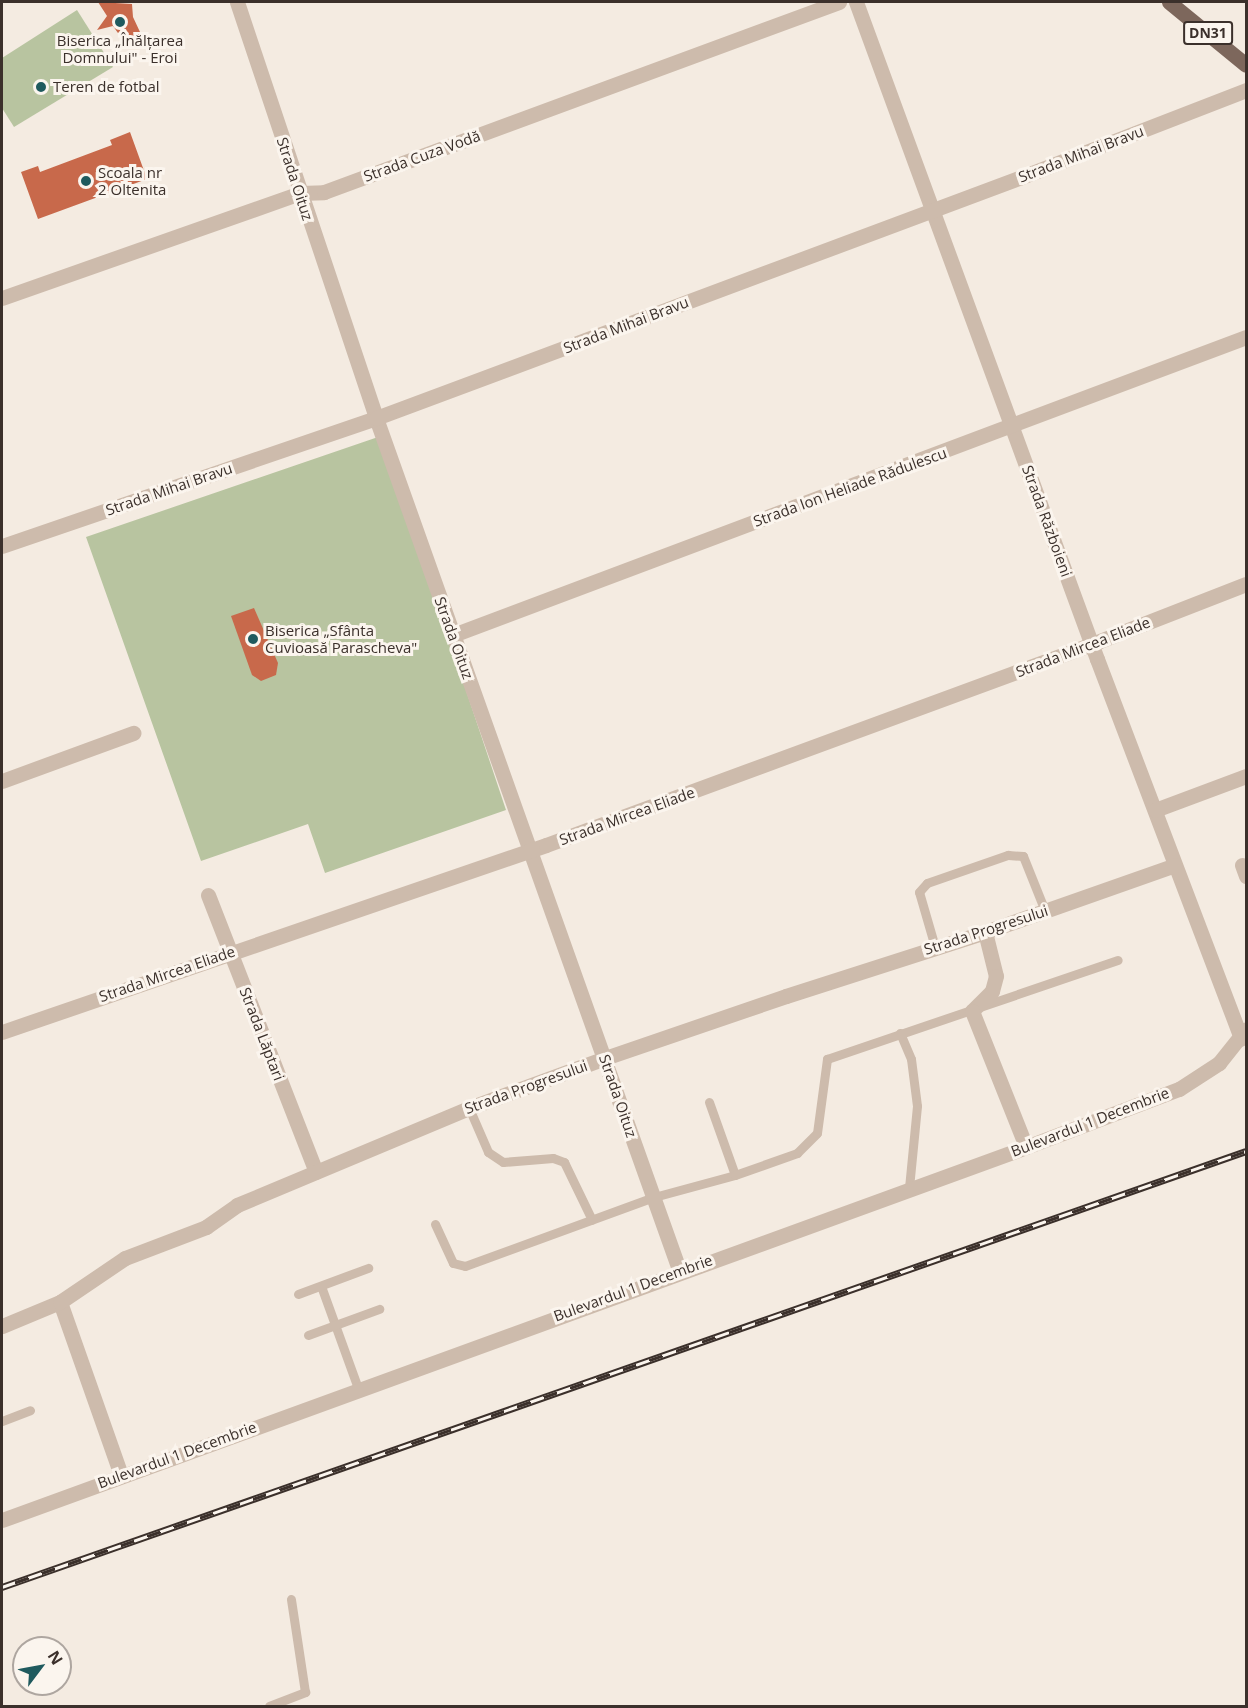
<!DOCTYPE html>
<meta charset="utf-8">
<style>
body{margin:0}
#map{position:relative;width:1248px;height:1708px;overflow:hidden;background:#f4ebe1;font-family:"Open Sans",sans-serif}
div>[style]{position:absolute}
.green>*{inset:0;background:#b8c4a0}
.building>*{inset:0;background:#c8694b}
.service>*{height:9px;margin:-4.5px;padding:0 4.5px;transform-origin:4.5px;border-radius:4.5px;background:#cdbbac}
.minor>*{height:15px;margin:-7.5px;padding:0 7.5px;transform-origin:7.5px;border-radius:7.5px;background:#cdbbac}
.tertiary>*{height:15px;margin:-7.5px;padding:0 7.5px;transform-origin:7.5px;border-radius:7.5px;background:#cdbbac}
.primary>*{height:15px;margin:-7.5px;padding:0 7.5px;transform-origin:7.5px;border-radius:7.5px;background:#7d675c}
.rail>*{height:7px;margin-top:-3.5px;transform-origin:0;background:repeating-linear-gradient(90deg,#fbf5ee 0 14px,#3b302b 0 28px);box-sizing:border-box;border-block:2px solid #3b302b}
.dots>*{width:16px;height:16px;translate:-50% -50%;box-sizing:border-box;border:3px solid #fbf5ee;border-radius:50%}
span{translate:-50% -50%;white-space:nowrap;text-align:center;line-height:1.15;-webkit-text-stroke:6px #fbf5ee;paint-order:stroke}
.shield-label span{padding:2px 4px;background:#fbf5ee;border:2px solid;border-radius:4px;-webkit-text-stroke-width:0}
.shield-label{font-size:14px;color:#3b302b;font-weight:700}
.poi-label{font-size:15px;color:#3b302b}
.left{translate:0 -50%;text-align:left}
.street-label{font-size:15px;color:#3b302b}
.frame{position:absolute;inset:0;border:3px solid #3b302b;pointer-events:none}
.north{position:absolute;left:12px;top:1636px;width:60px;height:60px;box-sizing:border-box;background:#fbf5ee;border:2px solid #aea6a0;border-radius:50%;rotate:58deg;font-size:16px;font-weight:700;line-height:24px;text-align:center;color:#3b302b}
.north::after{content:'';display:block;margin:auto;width:21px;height:27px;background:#1f5a5e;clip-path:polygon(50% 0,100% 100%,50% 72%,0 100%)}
</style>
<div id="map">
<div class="green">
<div style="clip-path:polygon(77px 10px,113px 67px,14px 127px,2px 108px,2px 58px)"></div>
<div style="clip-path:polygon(381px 436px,506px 810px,325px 873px,308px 824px,201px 861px,86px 537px)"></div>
</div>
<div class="building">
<div style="clip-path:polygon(98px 2px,132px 4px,133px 17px,140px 32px,140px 39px,136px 44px,125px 43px,113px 26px,97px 30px,107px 16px)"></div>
<div style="clip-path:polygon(130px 132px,147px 179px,38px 219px,21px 172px,38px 166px,40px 172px,112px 145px,110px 140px)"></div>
<div style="clip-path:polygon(254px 608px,278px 663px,276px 675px,261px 681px,252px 675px,231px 616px)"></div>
</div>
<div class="service">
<div style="left:935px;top:947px;width:57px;rotate:-106.2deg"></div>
<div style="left:919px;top:892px;width:12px;rotate:-48deg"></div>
<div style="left:927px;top:883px;width:86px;rotate:-19.1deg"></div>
<div style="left:1008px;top:855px;width:15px;rotate:4deg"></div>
<div style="left:1023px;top:856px;width:59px;rotate:68.2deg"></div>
<div style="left:900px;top:1033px;width:28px;rotate:67deg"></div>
<div style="left:911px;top:1059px;width:47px;rotate:82.7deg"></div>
<div style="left:917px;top:1106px;width:82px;rotate:95.6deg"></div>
<div style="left:709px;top:1102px;width:77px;rotate:70.4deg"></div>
<div style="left:469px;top:1108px;width:48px;rotate:66.6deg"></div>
<div style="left:488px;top:1152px;width:18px;rotate:34deg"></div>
<div style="left:503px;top:1162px;width:50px;rotate:-4.6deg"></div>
<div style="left:553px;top:1158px;width:12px;rotate:20deg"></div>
<div style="left:564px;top:1162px;width:64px;rotate:64.2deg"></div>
<div style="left:435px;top:1224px;width:43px;rotate:65.2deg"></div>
<div style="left:453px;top:1263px;width:12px;rotate:14deg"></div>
<div style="left:465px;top:1266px;width:201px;rotate:-20.1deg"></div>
<div style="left:654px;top:1197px;width:84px;rotate:-15.2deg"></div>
<div style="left:735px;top:1175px;width:66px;rotate:-19.5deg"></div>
<div style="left:797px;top:1153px;width:28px;rotate:-45deg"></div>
<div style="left:817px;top:1133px;width:75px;rotate:-82.3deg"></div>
<div style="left:827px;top:1059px;width:307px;rotate:-18.8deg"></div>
<div style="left:321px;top:1286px;width:109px;rotate:70.1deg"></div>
<div style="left:298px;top:1294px;width:75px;rotate:-20.4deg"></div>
<div style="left:308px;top:1335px;width:76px;rotate:-20.1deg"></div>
<div style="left:2px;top:1421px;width:30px;rotate:-21deg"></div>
<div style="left:269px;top:1706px;width:39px;rotate:-21deg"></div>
<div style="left:305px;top:1692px;width:94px;rotate:-98.6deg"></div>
</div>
<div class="minor">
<div style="left:237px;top:2px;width:439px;rotate:71.5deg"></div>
<div style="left:376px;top:418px;width:906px;rotate:70.41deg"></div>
<div style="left:856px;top:2px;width:700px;rotate:69.86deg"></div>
<div style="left:1097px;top:659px;width:406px;rotate:69.2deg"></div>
<div style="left:2px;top:298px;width:316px;rotate:-19.4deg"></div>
<div style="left:300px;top:193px;width:24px;rotate:-2deg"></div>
<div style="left:324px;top:192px;width:549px;rotate:-20.25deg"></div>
<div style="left:2px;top:546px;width:395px;rotate:-18.9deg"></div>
<div style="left:376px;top:418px;width:686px;rotate:-20.47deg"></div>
<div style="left:1019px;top:178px;width:243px;rotate:-21.2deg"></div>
<div style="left:453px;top:635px;width:847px;rotate:-20.6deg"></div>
<div style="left:2px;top:781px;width:140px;rotate:-20.1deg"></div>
<div style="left:1155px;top:810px;width:97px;rotate:-20.5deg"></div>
<div style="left:1242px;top:865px;width:12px;rotate:70deg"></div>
<div style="left:208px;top:895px;width:297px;rotate:68.7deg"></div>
<div style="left:985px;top:932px;width:45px;rotate:76deg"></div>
<div style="left:996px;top:976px;width:16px;rotate:105deg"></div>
<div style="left:992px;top:991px;width:28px;rotate:135deg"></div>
<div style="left:972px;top:1011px;width:146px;rotate:68.3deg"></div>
<div style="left:2px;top:1032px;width:575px;rotate:-18.97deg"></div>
<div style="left:546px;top:845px;width:582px;rotate:-20.21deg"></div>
<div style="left:1092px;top:644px;width:165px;rotate:-21.3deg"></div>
<div style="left:60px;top:1302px;width:183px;rotate:70.6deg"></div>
<div style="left:2px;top:1326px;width:63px;rotate:-22.5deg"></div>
<div style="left:60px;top:1302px;width:78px;rotate:-34.1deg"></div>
<div style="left:125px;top:1258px;width:87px;rotate:-20.9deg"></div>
<div style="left:206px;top:1227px;width:38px;rotate:-35deg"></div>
<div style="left:237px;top:1205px;width:251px;rotate:-22.7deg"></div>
<div style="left:469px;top:1108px;width:145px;rotate:-20.2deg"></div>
<div style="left:605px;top:1058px;width:191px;rotate:-18.9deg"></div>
<div style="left:786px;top:996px;width:209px;rotate:-17.8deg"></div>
<div style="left:985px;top:932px;width:201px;rotate:-19.4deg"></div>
</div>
<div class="tertiary">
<div style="left:2px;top:1520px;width:1090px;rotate:-20.01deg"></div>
<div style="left:1026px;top:1147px;width:164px;rotate:-20.8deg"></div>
<div style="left:1179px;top:1089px;width:48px;rotate:-33deg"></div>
<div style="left:1219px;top:1063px;width:43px;rotate:-51.5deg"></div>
</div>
<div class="primary">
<div style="left:1169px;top:2px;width:99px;rotate:39.3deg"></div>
</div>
<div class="rail">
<div style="left:2px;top:1587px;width:1318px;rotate:-19.31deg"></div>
</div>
<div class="dots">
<div style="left:120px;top:22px;background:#1f5a5e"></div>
<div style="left:41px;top:87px;background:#1f5a5e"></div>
<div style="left:86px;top:181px;background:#1f5a5e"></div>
<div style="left:253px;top:639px;background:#1f5a5e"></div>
</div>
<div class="shield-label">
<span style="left:1208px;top:33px">DN31</span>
</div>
<div class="poi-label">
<span style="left:120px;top:49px">Biserica „Înălțarea<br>Domnului" - Eroi</span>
<span class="left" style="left:53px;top:87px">Teren de fotbal</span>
<span class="left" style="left:98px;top:181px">Scoala nr<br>2 Oltenita</span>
<span class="left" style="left:265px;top:639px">Biserica „Sfânta<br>Cuvioasă Parascheva"</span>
</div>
<div class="street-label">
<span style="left:1081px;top:154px;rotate:-21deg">Strada Mihai Bravu</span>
<span style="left:422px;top:156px;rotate:-20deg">Strada Cuza Vodă</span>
<span style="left:295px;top:179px;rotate:72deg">Strada Oituz</span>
<span style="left:626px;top:325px;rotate:-21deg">Strada Mihai Bravu</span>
<span style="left:850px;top:487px;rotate:-20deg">Strada Ion Heliade Rădulescu</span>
<span style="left:169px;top:489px;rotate:-19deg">Strada Mihai Bravu</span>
<span style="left:1047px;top:521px;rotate:70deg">Strada Războieni</span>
<span style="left:454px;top:638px;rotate:70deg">Strada Oituz</span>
<span style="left:1083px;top:647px;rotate:-21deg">Strada Mircea Eliade</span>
<span style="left:627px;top:816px;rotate:-20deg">Strada Mircea Eliade</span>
<span style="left:986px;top:930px;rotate:-18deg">Strada Progresului</span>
<span style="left:167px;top:974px;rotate:-19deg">Strada Mircea Eliade</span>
<span style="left:262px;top:1034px;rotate:69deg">Strada Lăptari</span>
<span style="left:526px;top:1087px;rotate:-20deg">Strada Progresului</span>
<span style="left:618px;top:1096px;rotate:71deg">Strada Oituz</span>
<span style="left:1090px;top:1122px;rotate:-21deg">Bulevardul 1 Decembrie</span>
<span style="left:633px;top:1288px;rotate:-20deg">Bulevardul 1 Decembrie</span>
<span style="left:177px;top:1455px;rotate:-20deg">Bulevardul 1 Decembrie</span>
</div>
<div class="frame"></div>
<div class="north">N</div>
</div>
